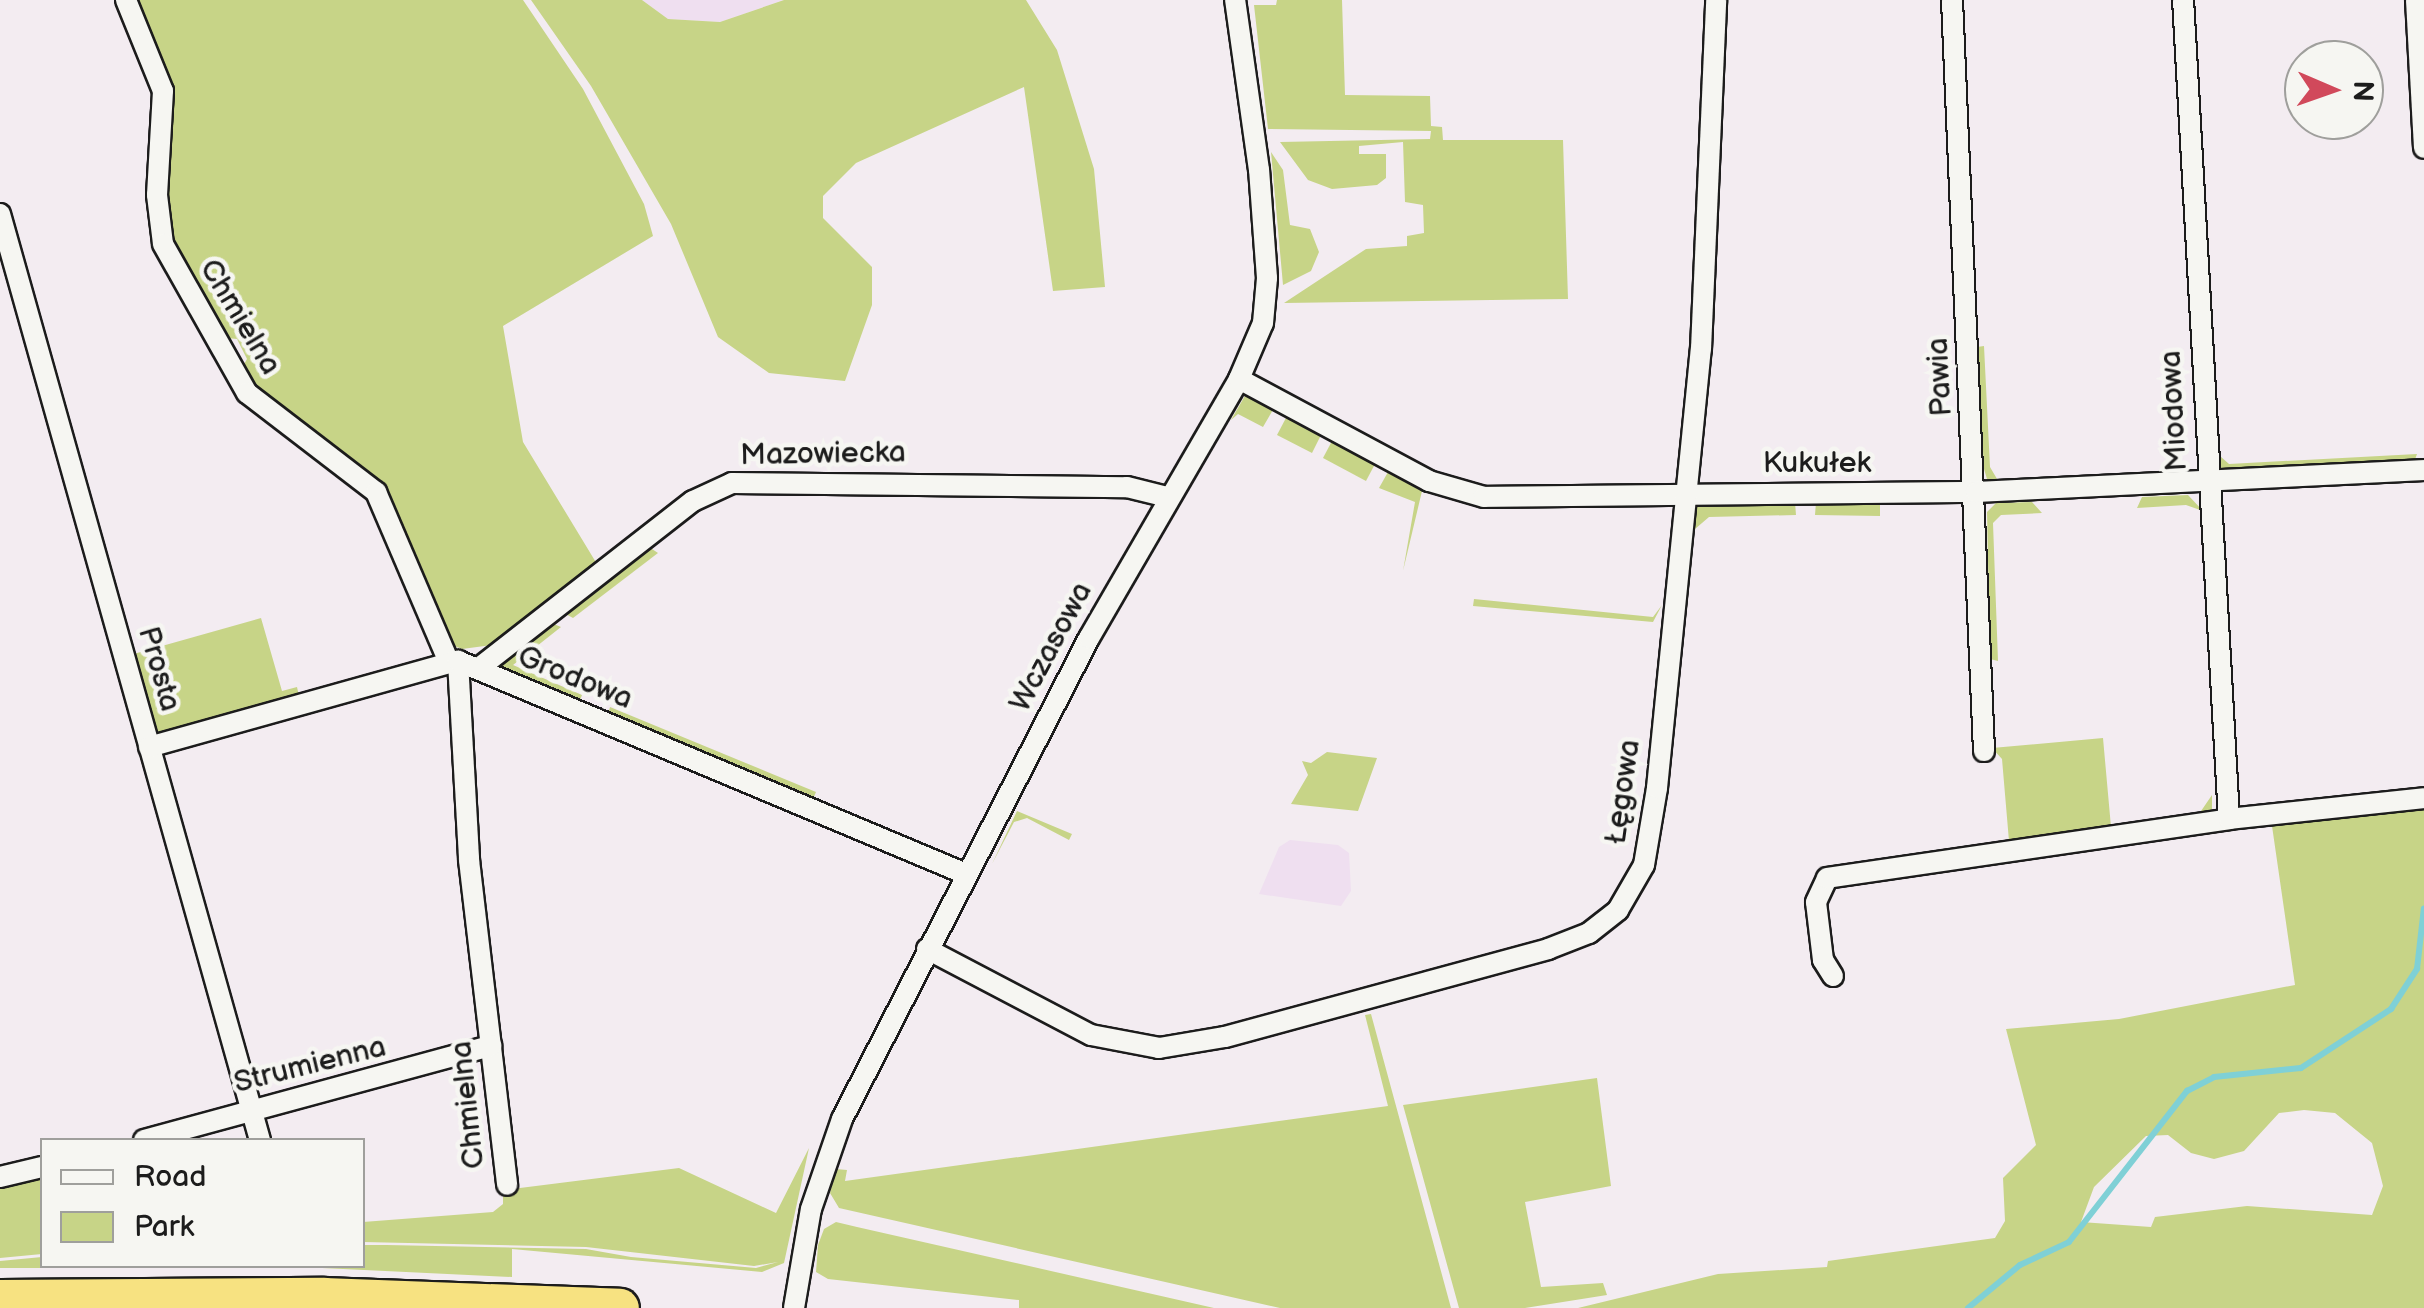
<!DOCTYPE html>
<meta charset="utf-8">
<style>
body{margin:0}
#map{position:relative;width:2424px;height:1308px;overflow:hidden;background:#f3ecf1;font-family:"Balsamiq Sans",sans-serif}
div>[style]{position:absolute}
.built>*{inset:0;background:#efdff0}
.green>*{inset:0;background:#c7d487}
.stream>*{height:6px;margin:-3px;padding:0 3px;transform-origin:3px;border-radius:3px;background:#7fd0d6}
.roads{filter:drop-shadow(2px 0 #1c1c1c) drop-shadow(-2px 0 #1c1c1c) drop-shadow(0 2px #1c1c1c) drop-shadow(0 -2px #1c1c1c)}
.street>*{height:20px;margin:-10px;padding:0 10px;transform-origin:10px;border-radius:10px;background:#f6f6f2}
.highway>*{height:38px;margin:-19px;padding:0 19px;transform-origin:19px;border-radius:19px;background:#f7e281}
span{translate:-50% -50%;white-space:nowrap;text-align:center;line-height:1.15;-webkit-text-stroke:9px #f6f6f2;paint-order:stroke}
.street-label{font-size:30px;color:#1c1c1c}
.legend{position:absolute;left:40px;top:1138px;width:325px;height:130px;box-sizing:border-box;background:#f6f6f2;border:2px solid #9f9f9c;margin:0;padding:12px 18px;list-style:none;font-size:30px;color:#1c1c1c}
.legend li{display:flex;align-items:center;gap:20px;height:50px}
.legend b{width:50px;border:2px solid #9f9f9c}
.north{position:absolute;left:2284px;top:40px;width:100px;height:100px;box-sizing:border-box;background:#f6f6f2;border:2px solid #9f9f9c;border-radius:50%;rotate:92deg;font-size:28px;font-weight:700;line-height:40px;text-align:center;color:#1c1c1c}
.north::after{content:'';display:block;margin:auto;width:35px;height:45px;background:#d1495b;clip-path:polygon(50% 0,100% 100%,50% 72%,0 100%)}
</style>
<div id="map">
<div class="built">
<div style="clip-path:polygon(642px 0,784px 0,720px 22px,668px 19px)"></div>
<div style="clip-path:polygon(1290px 840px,1338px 845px,1349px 853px,1351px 891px,1341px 906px,1259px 894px,1279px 847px)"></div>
</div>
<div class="green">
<div style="clip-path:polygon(130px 0,523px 0,583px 89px,644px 204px,653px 236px,503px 326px,523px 442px,600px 569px,492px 645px,462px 649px,446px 643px,387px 502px,238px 375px,247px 359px,237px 339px,217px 337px,167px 243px,167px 107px)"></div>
<div style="clip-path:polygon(531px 0,642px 0,668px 19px,720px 22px,784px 0,1026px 0,1057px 50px,1094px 169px,1105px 287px,1053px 291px,1024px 87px,856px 163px,823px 196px,823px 218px,872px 267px,872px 305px,845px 381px,769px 373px,718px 337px,671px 224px,591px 86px)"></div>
<div style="clip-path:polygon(1277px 0,1342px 0,1345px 95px,1430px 96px,1431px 126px,1442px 127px,1443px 140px,1563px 140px,1568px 299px,1284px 303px,1366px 249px,1407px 246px,1407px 236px,1424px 233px,1423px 205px,1405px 202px,1403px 142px,1359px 146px,1359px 154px,1386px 154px,1386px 178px,1377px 185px,1332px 189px,1308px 180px,1280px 142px,1430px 139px,1431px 131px,1268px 129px,1254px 5px,1276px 5px)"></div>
<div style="clip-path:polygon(1271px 152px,1283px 170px,1290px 225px,1310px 229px,1319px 252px,1311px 271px,1283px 285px)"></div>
<div style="clip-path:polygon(1984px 346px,1990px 467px,2000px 484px,1987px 479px,1984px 469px,1977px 347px)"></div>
<div style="clip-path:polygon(2215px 360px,2220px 456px,2229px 464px,2417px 454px,2413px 465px,2221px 469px,2210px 361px)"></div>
<div style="clip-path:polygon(1246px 394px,1274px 408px,1263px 427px,1238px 414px,1231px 420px)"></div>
<div style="clip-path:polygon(1287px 416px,1321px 435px,1312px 453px,1277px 435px)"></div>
<div style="clip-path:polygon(1332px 441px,1375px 464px,1366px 481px,1323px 458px)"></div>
<div style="clip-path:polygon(1388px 472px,1422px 491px,1403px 571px,1415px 502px,1379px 488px)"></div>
<div style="clip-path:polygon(2188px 495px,2203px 511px,2186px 505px,2137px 508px,2142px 497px)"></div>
<div style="clip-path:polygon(1795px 502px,1796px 515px,1709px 517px,1695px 529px,1690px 553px,1695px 507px)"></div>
<div style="clip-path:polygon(1816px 502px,1880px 502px,1880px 516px,1815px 515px)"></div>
<div style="clip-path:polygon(2032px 502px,2042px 513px,2001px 515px,1993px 523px,1998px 661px,1990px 659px,1987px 512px,1996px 503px)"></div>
<div style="clip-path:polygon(646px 545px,658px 553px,573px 618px,562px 612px)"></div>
<div style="clip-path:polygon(1474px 599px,1653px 617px,1662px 605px,1653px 622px,1473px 606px)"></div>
<div style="clip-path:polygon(261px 618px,282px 691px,297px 687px,299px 696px,155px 734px,130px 655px)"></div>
<div style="clip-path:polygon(549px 622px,561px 627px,513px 665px,582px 695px,578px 705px,500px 666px)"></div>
<div style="clip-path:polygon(610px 707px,816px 792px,813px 799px,607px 717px)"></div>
<div style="clip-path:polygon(2103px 738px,2111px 827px,2199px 814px,2212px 795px,2212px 809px,2206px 815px,1836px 870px,2009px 841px,2002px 759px,1992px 748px)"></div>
<div style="clip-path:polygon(1327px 752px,1377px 758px,1358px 811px,1291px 804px,1308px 775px,1302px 761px,1311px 763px)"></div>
<div style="clip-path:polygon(evenodd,2424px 809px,2424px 1308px,1578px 1308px,1718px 1274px,1827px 1267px,1828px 1261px,1995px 1238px,2005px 1221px,2003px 1178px,2036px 1145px,2006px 1029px,2119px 1019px,2295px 985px,2272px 826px,2424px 809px,2304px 1110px,2335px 1113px,2372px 1143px,2383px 1186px,2372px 1215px,2247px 1206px,2155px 1217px,2151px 1227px,2081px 1222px,2094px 1187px,2146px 1136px,2168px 1135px,2191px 1153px,2214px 1159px,2244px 1151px,2279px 1113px,2304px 1110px)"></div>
<div style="clip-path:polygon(1017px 811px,1072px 834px,1069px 840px,1027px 818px,1014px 822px,992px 864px)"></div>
<div style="clip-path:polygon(1371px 1014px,1451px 1308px,1280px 1308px,839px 1208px,830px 1193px,836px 1169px,847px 1170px,845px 1181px,1388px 1106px,1365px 1015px)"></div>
<div style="clip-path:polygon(1597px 1078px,1611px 1186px,1525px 1202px,1541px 1287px,1603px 1283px,1607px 1295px,1525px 1308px,1459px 1308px,1403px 1105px)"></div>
<div style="clip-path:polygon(809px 1148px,784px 1263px,762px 1272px,512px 1249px,512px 1277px,322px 1268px,0 1268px,0 1261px,42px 1257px,42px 1266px,362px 1266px,363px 1245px,386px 1245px,586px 1249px,631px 1257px,756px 1268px,778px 1262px,754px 1266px,586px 1247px,363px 1242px,363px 1222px,493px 1212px,503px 1204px,503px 1190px,679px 1168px,776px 1213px)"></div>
<div style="clip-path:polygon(42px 1172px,42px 1254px,0 1258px,0 1182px)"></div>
<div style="clip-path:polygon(836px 1222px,857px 1227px,1214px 1308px,1019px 1308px,1019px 1300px,828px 1279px,816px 1272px,818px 1245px,824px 1229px)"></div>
</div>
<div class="stream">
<div style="left:1968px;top:1308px;width:67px;rotate:-39.6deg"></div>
<div style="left:2020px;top:1265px;width:54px;rotate:-25.1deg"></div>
<div style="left:2069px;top:1242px;width:192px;rotate:-52deg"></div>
<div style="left:2187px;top:1091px;width:30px;rotate:-27deg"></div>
<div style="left:2214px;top:1077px;width:87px;rotate:-5.9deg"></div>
<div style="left:2301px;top:1068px;width:108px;rotate:-33.2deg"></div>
<div style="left:2391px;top:1009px;width:48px;rotate:-57deg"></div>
<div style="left:2417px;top:969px;width:61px;rotate:-83.5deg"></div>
</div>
<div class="roads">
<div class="street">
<div style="left:126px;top:0;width:98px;rotate:67.9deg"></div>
<div style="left:163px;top:91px;width:104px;rotate:93.3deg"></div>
<div style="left:157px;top:195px;width:49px;rotate:83deg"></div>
<div style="left:163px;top:244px;width:171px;rotate:60.6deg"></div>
<div style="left:247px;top:393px;width:163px;rotate:37.5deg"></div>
<div style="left:376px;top:492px;width:183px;rotate:66.8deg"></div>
<div style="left:1952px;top:0;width:752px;rotate:87.56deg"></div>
<div style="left:2416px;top:0;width:148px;rotate:86.9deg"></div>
<div style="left:0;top:214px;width:962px;rotate:74.32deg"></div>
<div style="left:1239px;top:379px;width:216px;rotate:28.2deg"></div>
<div style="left:1429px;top:481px;width:57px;rotate:16.2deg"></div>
<div style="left:1484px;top:497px;width:492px;rotate:-0.6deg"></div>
<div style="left:1976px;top:492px;width:449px;rotate:-2.8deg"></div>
<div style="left:458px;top:661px;width:199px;rotate:86.8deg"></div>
<div style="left:469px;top:860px;width:327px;rotate:83.3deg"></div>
<div style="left:479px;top:668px;width:271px;rotate:-38deg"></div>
<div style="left:693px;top:501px;width:43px;rotate:-24.8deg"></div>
<div style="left:732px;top:483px;width:395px;rotate:0.6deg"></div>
<div style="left:1127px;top:487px;width:41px;rotate:14deg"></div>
<div style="left:149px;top:747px;width:321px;rotate:-15.6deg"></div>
<div style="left:458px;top:661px;width:551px;rotate:22.75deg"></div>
<div style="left:2229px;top:819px;width:196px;rotate:-6.1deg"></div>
<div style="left:927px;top:949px;width:185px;rotate:27.7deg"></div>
<div style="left:1091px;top:1035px;width:69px;rotate:10.8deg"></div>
<div style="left:1159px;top:1048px;width:67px;rotate:-9.5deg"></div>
<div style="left:1225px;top:1037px;width:335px;rotate:-15.2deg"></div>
<div style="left:1548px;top:949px;width:44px;rotate:-21.3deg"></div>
<div style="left:1589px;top:933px;width:37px;rotate:-38deg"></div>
<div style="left:1618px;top:910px;width:52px;rotate:-60deg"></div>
<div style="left:1644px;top:865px;width:78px;rotate:-80.4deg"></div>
<div style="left:1657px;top:788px;width:441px;rotate:-84.3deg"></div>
<div style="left:1701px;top:349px;width:349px;rotate:-87.5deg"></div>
<div style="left:1833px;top:976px;width:19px;rotate:-122deg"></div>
<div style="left:1823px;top:960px;width:58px;rotate:-96.9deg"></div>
<div style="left:1816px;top:902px;width:26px;rotate:-65deg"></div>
<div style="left:1827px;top:878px;width:406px;rotate:-8.3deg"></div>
<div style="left:2229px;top:819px;width:820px;rotate:-93.21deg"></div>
<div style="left:144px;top:1140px;width:360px;rotate:-15.2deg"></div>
<div style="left:0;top:1177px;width:43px;rotate:-13.4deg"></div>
<div style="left:794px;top:1308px;width:100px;rotate:-80.3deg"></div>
<div style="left:811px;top:1209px;width:95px;rotate:-71deg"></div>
<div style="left:842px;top:1119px;width:541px;rotate:-62.82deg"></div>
<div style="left:1089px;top:638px;width:299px;rotate:-59.9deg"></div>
<div style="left:1239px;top:379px;width:61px;rotate:-66.8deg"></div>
<div style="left:1263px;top:323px;width:45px;rotate:-84.9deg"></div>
<div style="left:1267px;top:278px;width:108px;rotate:-94.2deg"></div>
<div style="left:1259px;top:170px;width:172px;rotate:-98deg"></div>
</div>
<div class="highway">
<div style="left:0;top:1299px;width:324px;rotate:-0.4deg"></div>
<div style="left:324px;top:1297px;width:296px;rotate:2.1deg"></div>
</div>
</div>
<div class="street-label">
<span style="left:240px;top:317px;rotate:59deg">Chmielna</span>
<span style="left:1940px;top:377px;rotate:-93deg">Pawia</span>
<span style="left:2174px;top:411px;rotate:-93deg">Miodowa</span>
<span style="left:823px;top:454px;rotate:-1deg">Mazowiecka</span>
<span style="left:1817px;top:463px">Kukułek</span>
<span style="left:1051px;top:647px;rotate:-62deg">Wczasowa</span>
<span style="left:159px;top:669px;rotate:74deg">Prosta</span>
<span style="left:575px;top:678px;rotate:22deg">Grodowa</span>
<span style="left:1623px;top:792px;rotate:-82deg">Łęgowa</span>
<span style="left:310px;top:1065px;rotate:-14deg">Strumienna</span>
<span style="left:468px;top:1105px;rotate:-96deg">Chmielna</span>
</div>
<ul class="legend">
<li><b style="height:12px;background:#f6f6f2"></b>Road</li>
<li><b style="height:28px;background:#c7d487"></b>Park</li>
</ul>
<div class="north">N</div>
</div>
